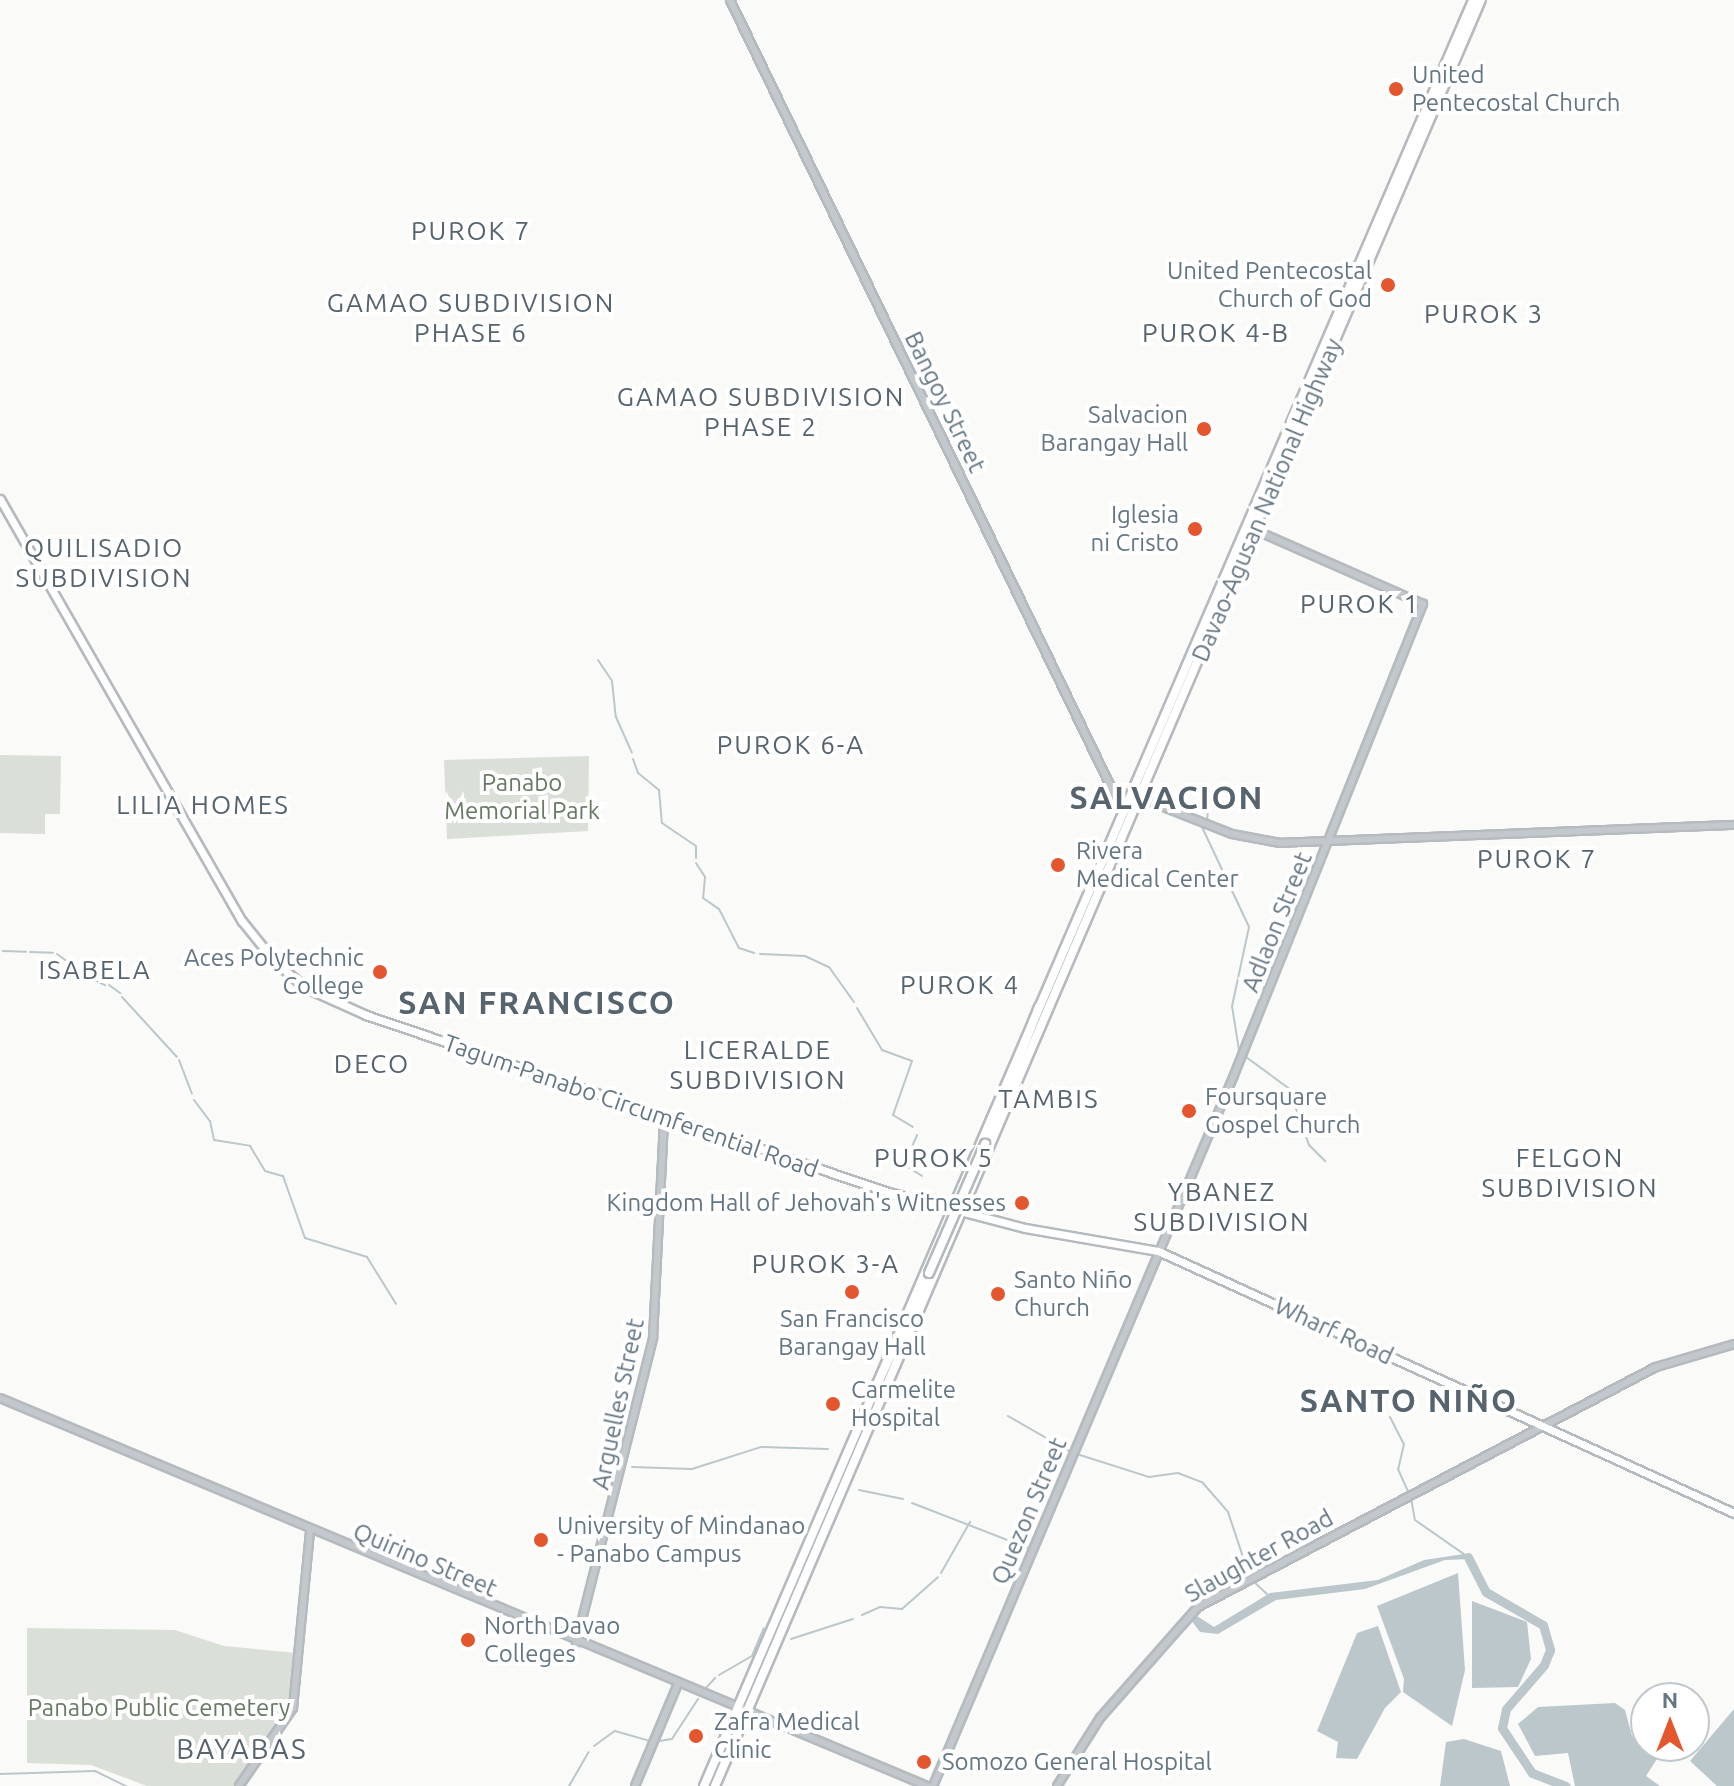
<!DOCTYPE html>
<meta charset="utf-8">
<style>
body{margin:0}
#map{position:relative;width:1734px;height:1786px;overflow:hidden;background:#fafaf8;font-family:Ubuntu,sans-serif}
div>[style]{position:absolute}
.green>*{inset:0;background:#dadfd7}
.water>*{inset:0;background:#bbc7cb}
.stream>*{height:2px;margin:-1px;padding:0 1px;transform-origin:1px;border-radius:1px;background:#bbc7cb}
.river>*{height:9px;margin:-4.5px;padding:0 4.5px;transform-origin:4.5px;border-radius:4.5px;background:#bbc7cb}
.roads{filter:drop-shadow(2px 0 #b5babe) drop-shadow(-2px 0 #b5babe) drop-shadow(0 2px #b5babe) drop-shadow(0 -2px #b5babe)}
.minor>*{height:6px;margin:-3px;padding:0 3px;transform-origin:3px;border-radius:3px;background:#c3c8cc}
.major>*{height:7px;margin:-3.5px;padding:0 3.5px;transform-origin:3.5px;border-radius:3.5px;background:#fff}
.highway>*{height:8px;margin:-4px;padding:0 4px;transform-origin:4px;border-radius:4px;background:#fff}
.bridges{filter:drop-shadow(2px 0 #b4b9bd) drop-shadow(-2px 0 #b4b9bd) drop-shadow(0 2px #b4b9bd) drop-shadow(0 -2px #b4b9bd)}
.highway-bridge>*{height:8px;margin:-4px;padding:0 4px;transform-origin:4px;border-radius:4px;background:#fff}
.dots>*{width:22px;height:22px;translate:-50% -50%;box-sizing:border-box;border:4px solid #fff;border-radius:50%}
span{translate:-50% -50%;white-space:nowrap;text-align:center;line-height:1.15;-webkit-text-stroke:8px #fff;paint-order:stroke}
.poi-label{font-size:24px;color:#657683}
.left{translate:0 -50%;text-align:left}
.right{translate:-100% -50%;text-align:right}
.street-label{font-size:24px;color:#657683}
.park-label{font-size:24px;color:#687a64}
.neighbourhood-label{font-size:26px;color:#57646e;letter-spacing:2px}
.quarter-label{font-size:28px;color:#57646e;letter-spacing:2px}
.district-label{font-size:32px;color:#57646e;font-weight:700;letter-spacing:2px}
.north{position:absolute;left:1630px;top:1682px;width:80px;height:80px;box-sizing:border-box;background:#fff;border:2px solid #c1c8cd;border-radius:50%;rotate:0deg;font-size:22px;font-weight:700;line-height:32px;text-align:center;color:#657683}
.north::after{content:'';display:block;margin:auto;width:28px;height:36px;background:#e4572e;clip-path:polygon(50% 0,100% 100%,50% 72%,0 100%)}
</style>
<div id="map">
<div class="green">
<div style="clip-path:polygon(0 755px,61px 756px,60px 814px,45px 814px,45px 834px,0 833px)"></div>
<div style="clip-path:polygon(589px 756px,588px 831px,447px 839px,444px 760px)"></div>
<div style="clip-path:polygon(27px 1628px,175px 1630px,224px 1646px,297px 1653px,288px 1710px,235px 1786px,147px 1786px,91px 1765px,27px 1763px)"></div>
</div>
<div class="water">
<div style="clip-path:polygon(1464px 1554px,1470px 1559px,1445px 1560px,1365px 1589px,1276px 1600px,1218px 1634px,1200px 1632px,1191px 1620px,1197px 1616px,1214px 1627px,1270px 1593px,1378px 1580px,1424px 1560px)"></div>
<div style="clip-path:polygon(1458px 1573px,1465px 1670px,1452px 1726px,1403px 1692px,1404px 1679px,1377px 1606px)"></div>
<div style="clip-path:polygon(1472px 1601px,1527px 1622px,1531px 1659px,1518px 1687px,1472px 1688px)"></div>
<div style="clip-path:polygon(1378px 1626px,1401px 1692px,1385px 1708px,1357px 1759px,1336px 1758px,1338px 1742px,1317px 1731px,1357px 1633px)"></div>
<div style="clip-path:polygon(1615px 1703px,1625px 1710px,1632px 1736px,1642px 1738px,1657px 1759px,1646px 1776px,1660px 1786px,1575px 1786px,1568px 1753px,1535px 1756px,1518px 1724px,1538px 1707px)"></div>
<div style="clip-path:polygon(1734px 1709px,1734px 1786px,1717px 1786px,1690px 1761px)"></div>
<div style="clip-path:polygon(1464px 1739px,1501px 1751px,1510px 1786px,1440px 1786px,1446px 1742px)"></div>
</div>
<div class="stream">
<div style="left:598px;top:660px;width:25px;rotate:56deg"></div>
<div style="left:612px;top:681px;width:36px;rotate:84deg"></div>
<div style="left:616px;top:717px;width:39px;rotate:66deg"></div>
<div style="left:633px;top:759px;width:15px;rotate:70deg"></div>
<div style="left:638px;top:773px;width:27px;rotate:39deg"></div>
<div style="left:659px;top:790px;width:33px;rotate:85deg"></div>
<div style="left:662px;top:823px;width:41px;rotate:34.1deg"></div>
<div style="left:696px;top:846px;width:12px;rotate:90deg"></div>
<div style="left:1207px;top:820px;width:10px;rotate:-84deg"></div>
<div style="left:1202px;top:827px;width:110px;rotate:64.8deg"></div>
<div style="left:1249px;top:927px;width:81px;rotate:102.1deg"></div>
<div style="left:1232px;top:1006px;width:45px;rotate:81deg"></div>
<div style="left:696px;top:863px;width:17px;rotate:57deg"></div>
<div style="left:705px;top:877px;width:21px;rotate:95deg"></div>
<div style="left:703px;top:898px;width:19px;rotate:35deg"></div>
<div style="left:719px;top:909px;width:44px;rotate:62.9deg"></div>
<div style="left:739px;top:948px;width:16px;rotate:18deg"></div>
<div style="left:3px;top:951px;width:23px;rotate:2deg"></div>
<div style="left:30px;top:952px;width:23px;rotate:2deg"></div>
<div style="left:57px;top:954px;width:29px;rotate:36deg"></div>
<div style="left:760px;top:954px;width:45px;rotate:2.5deg"></div>
<div style="left:805px;top:956px;width:26px;rotate:25deg"></div>
<div style="left:829px;top:967px;width:43px;rotate:54.5deg"></div>
<div style="left:83px;top:974px;width:25px;rotate:27deg"></div>
<div style="left:109px;top:985px;width:14px;rotate:36deg"></div>
<div style="left:122px;top:997px;width:81px;rotate:47.5deg"></div>
<div style="left:857px;top:1008px;width:49px;rotate:59.2deg"></div>
<div style="left:882px;top:1050px;width:32px;rotate:20deg"></div>
<div style="left:912px;top:1061px;width:57px;rotate:109.4deg"></div>
<div style="left:893px;top:1115px;width:23px;rotate:31deg"></div>
<div style="left:1246px;top:1057px;width:61px;rotate:36.3deg"></div>
<div style="left:179px;top:1060px;width:36px;rotate:69deg"></div>
<div style="left:194px;top:1100px;width:26px;rotate:53deg"></div>
<div style="left:210px;top:1121px;width:19px;rotate:78deg"></div>
<div style="left:214px;top:1140px;width:36px;rotate:9deg"></div>
<div style="left:250px;top:1146px;width:29px;rotate:59deg"></div>
<div style="left:265px;top:1171px;width:19px;rotate:16deg"></div>
<div style="left:283px;top:1176px;width:66px;rotate:70.5deg"></div>
<div style="left:305px;top:1238px;width:65px;rotate:17deg"></div>
<div style="left:367px;top:1257px;width:55px;rotate:58.3deg"></div>
<div style="left:1294px;top:1103px;width:45px;rotate:70.3deg"></div>
<div style="left:1309px;top:1145px;width:23px;rotate:45deg"></div>
<div style="left:917px;top:1135px;width:33px;rotate:113deg"></div>
<div style="left:904px;top:1165px;width:21px;rotate:31deg"></div>
<div style="left:1008px;top:1416px;width:70px;rotate:29.8deg"></div>
<div style="left:1390px;top:1417px;width:30px;rotate:63deg"></div>
<div style="left:1404px;top:1444px;width:26px;rotate:103deg"></div>
<div style="left:1398px;top:1469px;width:24px;rotate:66deg"></div>
<div style="left:1080px;top:1455px;width:72px;rotate:17.7deg"></div>
<div style="left:1149px;top:1477px;width:29px;rotate:-8deg"></div>
<div style="left:1178px;top:1473px;width:26px;rotate:21deg"></div>
<div style="left:1202px;top:1482px;width:40px;rotate:49deg"></div>
<div style="left:1228px;top:1512px;width:66px;rotate:71.6deg"></div>
<div style="left:632px;top:1467px;width:60px;rotate:1.9deg"></div>
<div style="left:692px;top:1469px;width:72px;rotate:-17.7deg"></div>
<div style="left:761px;top:1447px;width:67px;rotate:1.7deg"></div>
<div style="left:859px;top:1490px;width:45px;rotate:11.6deg"></div>
<div style="left:1411px;top:1498px;width:22px;rotate:80deg"></div>
<div style="left:1415px;top:1520px;width:65px;rotate:34.9deg"></div>
<div style="left:912px;top:1503px;width:124px;rotate:21.2deg"></div>
<div style="left:941px;top:1573px;width:59px;rotate:-60.4deg"></div>
<div style="left:1253px;top:1581px;width:19px;rotate:43deg"></div>
<div style="left:862px;top:1615px;width:20px;rotate:-24deg"></div>
<div style="left:880px;top:1607px;width:22px;rotate:5deg"></div>
<div style="left:902px;top:1609px;width:48px;rotate:-41.6deg"></div>
<div style="left:791px;top:1639px;width:65px;rotate:-17.9deg"></div>
<div style="left:719px;top:1675px;width:38px;rotate:-30deg"></div>
<div style="left:752px;top:1656px;width:30px;rotate:-67deg"></div>
<div style="left:703px;top:1691px;width:18px;rotate:-47deg"></div>
<div style="left:659px;top:1741px;width:13px;rotate:-9deg"></div>
<div style="left:672px;top:1739px;width:48px;rotate:-57deg"></div>
<div style="left:594px;top:1746px;width:26px;rotate:-36deg"></div>
<div style="left:615px;top:1731px;width:35px;rotate:16deg"></div>
<div style="left:0;top:1774px;width:95px;rotate:-1.8deg"></div>
<div style="left:95px;top:1771px;width:34px;rotate:26deg"></div>
<div style="left:569px;top:1786px;width:39px;rotate:-60deg"></div>
</div>
<div class="river">
<div style="left:1468px;top:1557px;width:39px;rotate:63deg"></div>
<div style="left:1486px;top:1592px;width:66px;rotate:30.1deg"></div>
<div style="left:1543px;top:1625px;width:26px;rotate:74deg"></div>
<div style="left:1550px;top:1650px;width:16px;rotate:112deg"></div>
<div style="left:1544px;top:1665px;width:58px;rotate:130.8deg"></div>
<div style="left:1506px;top:1709px;width:19px;rotate:102deg"></div>
<div style="left:1502px;top:1728px;width:54px;rotate:56.3deg"></div>
<div style="left:1532px;top:1773px;width:36px;rotate:21deg"></div>
</div>
<div class="roads">
<div class="minor">
<div style="left:730px;top:0;width:904px;rotate:64.17deg"></div>
<div style="left:1138px;top:797px;width:101px;rotate:21.5deg"></div>
<div style="left:1232px;top:834px;width:49px;rotate:10.6deg"></div>
<div style="left:1280px;top:843px;width:454px;rotate:-2.3deg"></div>
<div style="left:0;top:1398px;width:1005px;rotate:22.71deg"></div>
<div style="left:576px;top:1643px;width:315px;rotate:-75.8deg"></div>
<div style="left:653px;top:1338px;width:219px;rotate:-87.1deg"></div>
<div style="left:239px;top:1786px;width:95px;rotate:-55.3deg"></div>
<div style="left:293px;top:1708px;width:178px;rotate:-84.5deg"></div>
<div style="left:635px;top:1786px;width:108px;rotate:-67.2deg"></div>
<div style="left:933px;top:1786px;width:772px;rotate:-67.05deg"></div>
<div style="left:1234px;top:1075px;width:508px;rotate:-68.14deg"></div>
<div style="left:1423px;top:604px;width:188px;rotate:-156.2deg"></div>
<div style="left:1057px;top:1786px;width:80px;rotate:-57.7deg"></div>
<div style="left:1100px;top:1718px;width:148px;rotate:-48.6deg"></div>
<div style="left:1198px;top:1607px;width:517px;rotate:-27.66deg"></div>
<div style="left:1656px;top:1367px;width:81px;rotate:-16.4deg"></div>
</div>
<div class="major">
<div style="left:0;top:499px;width:486px;rotate:60.2deg"></div>
<div style="left:242px;top:921px;width:53px;rotate:51.2deg"></div>
<div style="left:275px;top:962px;width:40px;rotate:40deg"></div>
<div style="left:306px;top:988px;width:66px;rotate:24.2deg"></div>
<div style="left:366px;top:1015px;width:551px;rotate:18.73deg"></div>
<div style="left:888px;top:1192px;width:142px;rotate:14.7deg"></div>
<div style="left:1025px;top:1228px;width:135px;rotate:9.8deg"></div>
<div style="left:1158px;top:1251px;width:633px;rotate:24.46deg"></div>
</div>
<div class="highway">
<div style="left:985px;top:1144px;width:147px;rotate:-68.5deg"></div>
<div style="left:876px;top:1387px;width:126px;rotate:-65.1deg"></div>
<div style="left:704px;top:1786px;width:1945px;rotate:-66.7deg"></div>
<div style="left:715px;top:1786px;width:1943px;rotate:-66.79deg"></div>
</div>
</div>
<div class="bridges">
<div class="highway-bridge">
<div style="left:929px;top:1273px;width:141px;rotate:-66.5deg"></div>
</div>
</div>
<div class="dots">
<div style="left:1396px;top:89px;background:#e4572e"></div>
<div style="left:1388px;top:285px;background:#e4572e"></div>
<div style="left:1204px;top:429px;background:#e4572e"></div>
<div style="left:1195px;top:529px;background:#e4572e"></div>
<div style="left:1058px;top:865px;background:#e4572e"></div>
<div style="left:380px;top:972px;background:#e4572e"></div>
<div style="left:1189px;top:1111px;background:#e4572e"></div>
<div style="left:1022px;top:1203px;background:#e4572e"></div>
<div style="left:852px;top:1292px;background:#e4572e"></div>
<div style="left:998px;top:1294px;background:#e4572e"></div>
<div style="left:833px;top:1404px;background:#e4572e"></div>
<div style="left:541px;top:1540px;background:#e4572e"></div>
<div style="left:468px;top:1640px;background:#e4572e"></div>
<div style="left:696px;top:1736px;background:#e4572e"></div>
<div style="left:924px;top:1762px;background:#e4572e"></div>
</div>
<div class="poi-label">
<span class="left" style="left:1412px;top:89px">United<br>Pentecostal Church</span>
<span class="right" style="left:1372px;top:285px">United Pentecostal<br>Church of God</span>
<span class="right" style="left:1188px;top:429px">Salvacion<br>Barangay Hall</span>
<span class="right" style="left:1179px;top:529px">Iglesia<br>ni Cristo</span>
<span class="left" style="left:1076px;top:865px">Rivera<br>Medical Center</span>
<span class="right" style="left:364px;top:972px">Aces Polytechnic<br>College</span>
<span class="left" style="left:1205px;top:1111px">Foursquare<br>Gospel Church</span>
<span class="right" style="left:1006px;top:1203px">Kingdom Hall of Jehovah's Witnesses</span>
<span class="left" style="left:1014px;top:1294px">Santo Niño<br>Church</span>
<span style="left:852px;top:1333px">San Francisco<br>Barangay Hall</span>
<span class="left" style="left:851px;top:1404px">Carmelite<br>Hospital</span>
<span class="left" style="left:557px;top:1540px">University of Mindanao<br>- Panabo Campus</span>
<span class="left" style="left:484px;top:1640px">North Davao<br>Colleges</span>
<span class="left" style="left:714px;top:1736px">Zafra Medical<br>Clinic</span>
<span class="left" style="left:942px;top:1762px">Somozo General Hospital</span>
</div>
<div class="street-label">
<span style="left:945px;top:402px;rotate:64deg">Bangoy Street</span>
<span style="left:1267px;top:500px;rotate:-67deg">Davao-Agusan National Highway</span>
<span style="left:1277px;top:922px;rotate:-68deg">Adlaon Street</span>
<span style="left:631px;top:1106px;rotate:19deg">Tagum-Panabo Circumferential Road</span>
<span style="left:1334px;top:1331px;rotate:25deg">Wharf Road</span>
<span style="left:618px;top:1404px;rotate:-78deg">Arguelles Street</span>
<span style="left:1029px;top:1511px;rotate:-67deg">Quezon Street</span>
<span style="left:1259px;top:1556px;rotate:-29deg">Slaughter Road</span>
<span style="left:425px;top:1560px;rotate:23deg">Quirino Street</span>
</div>
<div class="park-label">
<span style="left:522px;top:797px">Panabo<br>Memorial Park</span>
<span style="left:159px;top:1708px">Panabo Public Cemetery</span>
</div>
<div class="neighbourhood-label">
<span style="left:471px;top:231px">PUROK 7</span>
<span style="left:471px;top:318px">GAMAO SUBDIVISION<br>PHASE 6</span>
<span style="left:1484px;top:314px">PUROK 3</span>
<span style="left:1216px;top:333px">PUROK 4-B</span>
<span style="left:761px;top:412px">GAMAO SUBDIVISION<br>PHASE 2</span>
<span style="left:104px;top:563px">QUILISADIO<br>SUBDIVISION</span>
<span style="left:1360px;top:604px">PUROK 1</span>
<span style="left:791px;top:745px">PUROK 6-A</span>
<span style="left:203px;top:805px">LILIA HOMES</span>
<span style="left:1537px;top:859px">PUROK 7</span>
<span style="left:95px;top:970px">ISABELA</span>
<span style="left:960px;top:985px">PUROK 4</span>
<span style="left:758px;top:1065px">LICERALDE<br>SUBDIVISION</span>
<span style="left:372px;top:1064px">DECO</span>
<span style="left:1049px;top:1099px">TAMBIS</span>
<span style="left:934px;top:1158px">PUROK 5</span>
<span style="left:1570px;top:1173px">FELGON<br>SUBDIVISION</span>
<span style="left:1222px;top:1207px">YBANEZ<br>SUBDIVISION</span>
<span style="left:826px;top:1264px">PUROK 3-A</span>
</div>
<div class="quarter-label">
<span style="left:242px;top:1749px">BAYABAS</span>
</div>
<div class="district-label">
<span style="left:1167px;top:797px">SALVACION</span>
<span style="left:537px;top:1002px">SAN FRANCISCO</span>
<span style="left:1409px;top:1400px">SANTO NIÑO</span>
</div>
<div class="north">N</div>
</div>
